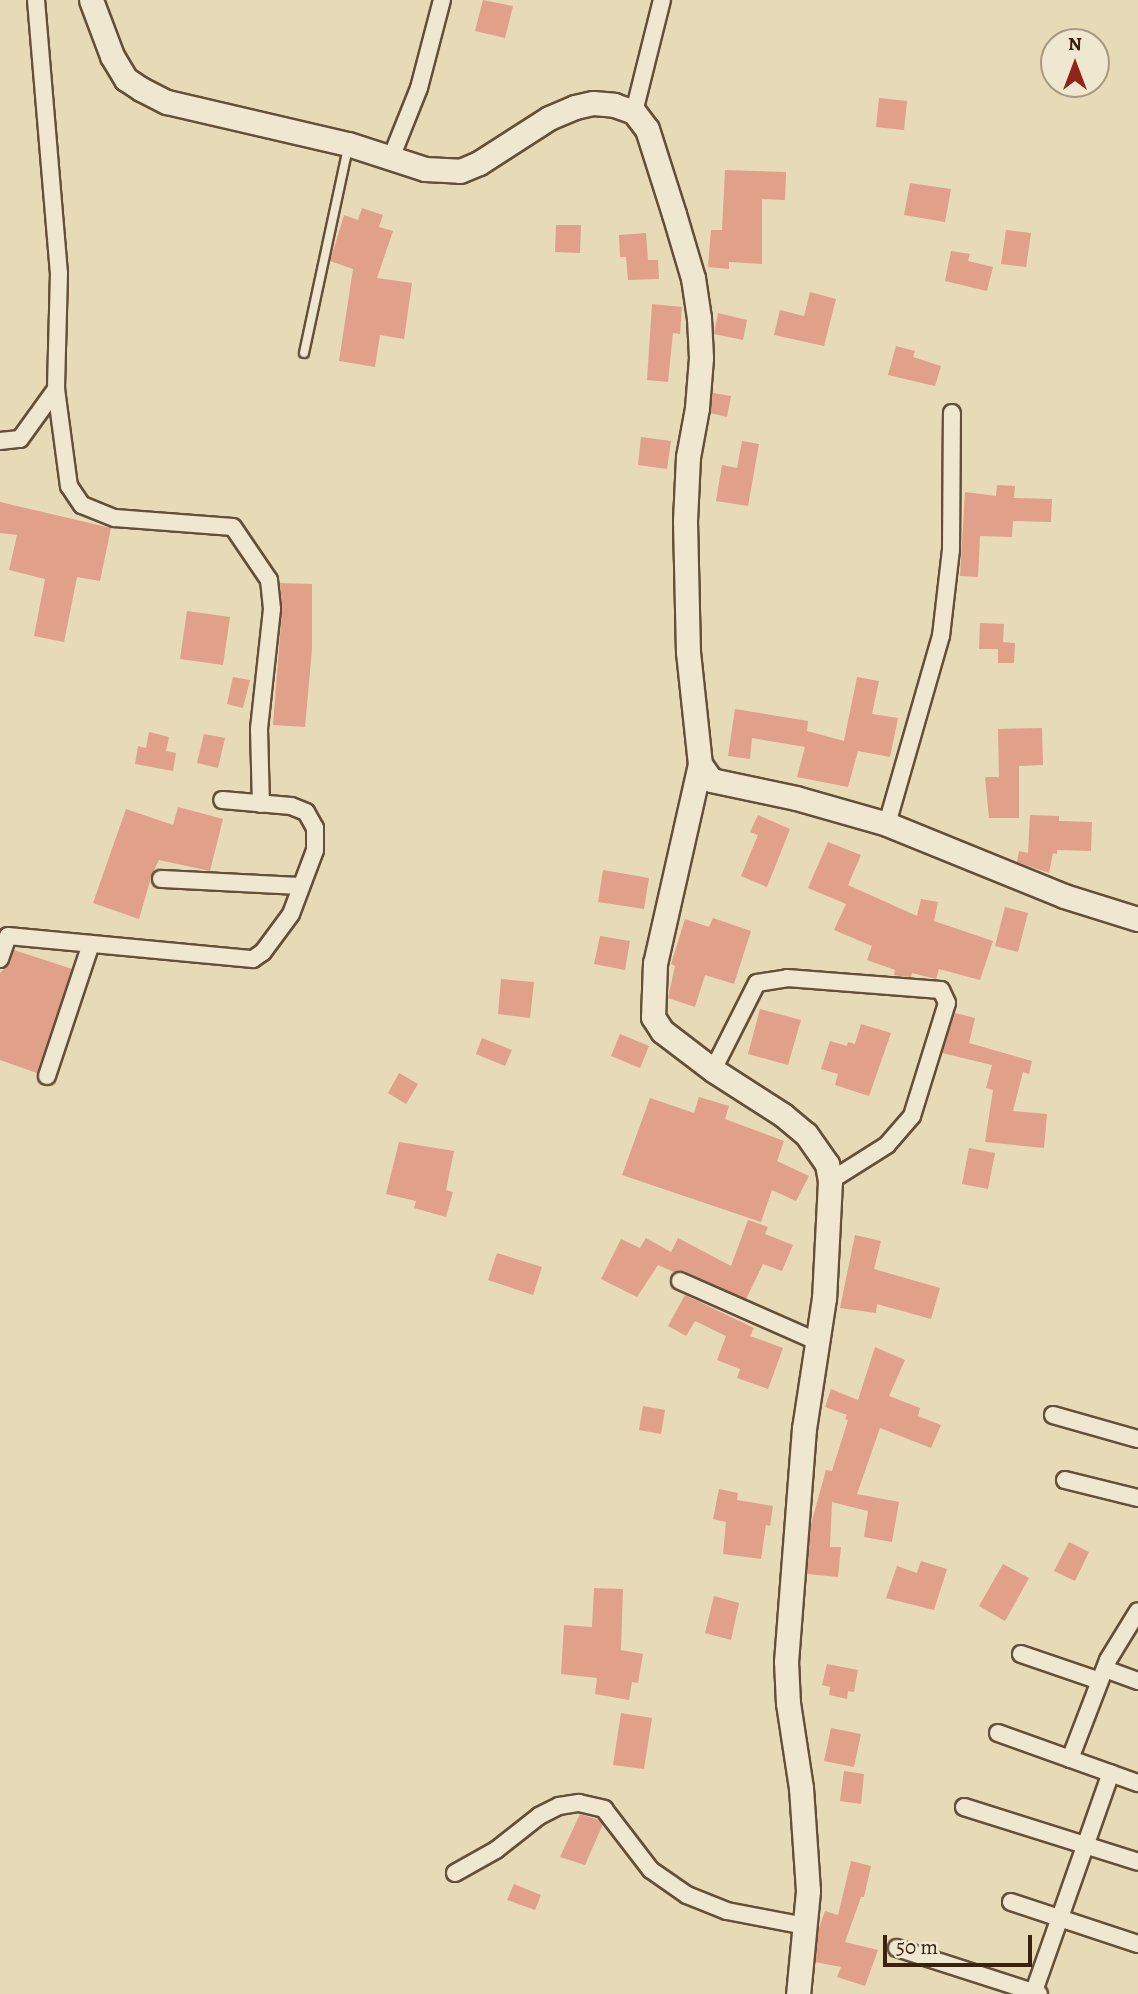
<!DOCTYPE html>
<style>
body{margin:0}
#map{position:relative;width:1138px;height:1994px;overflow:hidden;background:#e6dab7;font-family:Alegreya,serif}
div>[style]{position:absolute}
.building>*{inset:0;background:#e1a089}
.roads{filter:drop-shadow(2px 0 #644f38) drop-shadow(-2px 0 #644f38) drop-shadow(0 2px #644f38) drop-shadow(0 -2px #644f38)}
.lane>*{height:8px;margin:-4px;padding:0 4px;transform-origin:4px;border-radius:4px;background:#efe7d0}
.street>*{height:16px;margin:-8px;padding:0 8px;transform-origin:8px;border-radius:8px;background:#efe7d0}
.secondary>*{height:23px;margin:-11.5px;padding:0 11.5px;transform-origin:11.5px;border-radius:11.5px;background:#efe7d0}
span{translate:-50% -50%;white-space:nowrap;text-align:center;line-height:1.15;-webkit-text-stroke:7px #efe7d0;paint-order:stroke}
.north{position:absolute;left:1040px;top:28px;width:70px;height:70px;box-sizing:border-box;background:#efe7d0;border:2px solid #a69882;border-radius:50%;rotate:0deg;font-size:19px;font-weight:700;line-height:28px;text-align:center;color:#39210d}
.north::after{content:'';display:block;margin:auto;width:24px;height:32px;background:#8f2418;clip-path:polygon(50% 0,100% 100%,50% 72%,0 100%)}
.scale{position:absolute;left:883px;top:1935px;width:149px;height:32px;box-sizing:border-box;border:4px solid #39210d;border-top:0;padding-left:9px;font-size:21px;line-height:24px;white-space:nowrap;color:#39210d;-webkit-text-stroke:5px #efe7d0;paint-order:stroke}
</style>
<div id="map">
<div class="building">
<div style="clip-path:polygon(483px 0,513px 6px,505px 38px,475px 31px)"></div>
<div style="clip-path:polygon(879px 98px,907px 101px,904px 130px,876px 127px)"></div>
<div style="clip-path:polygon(725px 170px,786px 172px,785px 200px,762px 199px,762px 264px,729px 262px,729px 269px,708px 267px,711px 230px,722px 230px)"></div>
<div style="clip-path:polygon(910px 183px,951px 189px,945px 222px,904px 215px)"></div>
<div style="clip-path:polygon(362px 208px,383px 215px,379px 227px,393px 231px,377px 278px,412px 283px,404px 339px,380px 335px,375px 367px,339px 361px,353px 269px,330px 261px,344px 215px,358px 220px)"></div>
<div style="clip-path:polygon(556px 225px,581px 225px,580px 253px,555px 252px)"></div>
<div style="clip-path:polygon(1006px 230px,1031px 233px,1026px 267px,1001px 264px)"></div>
<div style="clip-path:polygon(646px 233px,648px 260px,658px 260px,659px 279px,628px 280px,626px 257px,620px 257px,619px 235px)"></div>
<div style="clip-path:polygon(951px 251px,970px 254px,968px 261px,993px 267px,987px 291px,945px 281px)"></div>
<div style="clip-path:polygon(810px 292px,836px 299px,824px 346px,774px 335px,780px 310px,804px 316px)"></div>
<div style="clip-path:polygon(652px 304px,682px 307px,680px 334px,673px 333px,668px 382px,647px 380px)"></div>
<div style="clip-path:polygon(718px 313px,747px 320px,743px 340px,714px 334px)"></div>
<div style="clip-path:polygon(896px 346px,915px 351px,913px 357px,941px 366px,935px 386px,888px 375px)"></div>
<div style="clip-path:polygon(713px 393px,731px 396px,727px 417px,710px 413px)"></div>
<div style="clip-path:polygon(641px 437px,671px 441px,667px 469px,638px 465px)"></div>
<div style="clip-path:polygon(742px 441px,759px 444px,748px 506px,716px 501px,722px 465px,737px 468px)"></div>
<div style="clip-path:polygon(997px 485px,1015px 486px,1014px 498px,1052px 499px,1051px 522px,1013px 521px,1012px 537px,980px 536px,978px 577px,960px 576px,965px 492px,996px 496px)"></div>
<div style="clip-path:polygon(0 502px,111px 528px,100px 581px,77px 577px,64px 642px,34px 636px,45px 579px,9px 570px,17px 535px,0 533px)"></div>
<div style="clip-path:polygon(280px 583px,312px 584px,312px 649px,305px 727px,273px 725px,282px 610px)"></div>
<div style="clip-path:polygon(187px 611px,230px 617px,223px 665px,180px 659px)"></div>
<div style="clip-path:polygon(980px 623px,1004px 624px,1003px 642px,1015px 643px,1014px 663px,998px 663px,998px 649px,979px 649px)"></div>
<div style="clip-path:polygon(233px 677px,250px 680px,243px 708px,227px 704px)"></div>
<div style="clip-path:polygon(857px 677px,879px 681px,872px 714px,898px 718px,890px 757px,858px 751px,848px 787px,797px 777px,805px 747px,752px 738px,750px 759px,728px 756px,735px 709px,808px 721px,807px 731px,844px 741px)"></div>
<div style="clip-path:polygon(1042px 728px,1043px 765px,1019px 766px,1019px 818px,989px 818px,985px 777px,999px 777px,998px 729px)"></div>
<div style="clip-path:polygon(149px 732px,169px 737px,166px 751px,176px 753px,173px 771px,135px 764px,138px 746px,146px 748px)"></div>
<div style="clip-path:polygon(204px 734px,225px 738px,218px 768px,197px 763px)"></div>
<div style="clip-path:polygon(178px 807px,223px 819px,210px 871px,159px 860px,152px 874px,139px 919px,93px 903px,126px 809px,173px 825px)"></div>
<div style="clip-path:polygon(758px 815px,790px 829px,767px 887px,741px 876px,758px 835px,750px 832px)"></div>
<div style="clip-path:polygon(1030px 815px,1059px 816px,1059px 821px,1092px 822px,1091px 851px,1057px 850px,1057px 854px,1053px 853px,1049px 873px,1017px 862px,1019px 851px,1028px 853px)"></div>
<div style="clip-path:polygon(828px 842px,861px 855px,848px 885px,917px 916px,921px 899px,938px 902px,934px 921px,993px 941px,980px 980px,939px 969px,936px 979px,912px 973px,911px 977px,899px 976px,894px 975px,895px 970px,867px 960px,872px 946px,834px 930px,846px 904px,808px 888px)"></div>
<div style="clip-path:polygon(603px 870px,649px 878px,644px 909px,598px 902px)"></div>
<div style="clip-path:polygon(1005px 907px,1028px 913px,1018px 952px,995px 946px)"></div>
<div style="clip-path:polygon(713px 918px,751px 931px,734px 984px,705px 975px,695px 1007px,668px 998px,675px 966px,671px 964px,685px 919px,709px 927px)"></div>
<div style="clip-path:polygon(600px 936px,630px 941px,625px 970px,594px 964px)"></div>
<div style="clip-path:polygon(14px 950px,72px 969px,37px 1073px,0 1060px,0 973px,10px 963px)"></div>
<div style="clip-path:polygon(501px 979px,534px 982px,530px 1018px,498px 1014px)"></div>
<div style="clip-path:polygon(760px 1009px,801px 1020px,788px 1065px,748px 1054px)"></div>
<div style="clip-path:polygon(955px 1013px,975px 1018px,969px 1043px,1032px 1061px,1029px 1074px,1023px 1072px,1013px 1111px,1047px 1114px,1044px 1148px,985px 1142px,993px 1090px,986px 1088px,992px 1065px,942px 1053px)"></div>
<div style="clip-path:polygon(861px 1024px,891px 1033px,869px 1096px,835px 1085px,838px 1074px,821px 1069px,830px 1041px,847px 1046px,848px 1042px,855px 1044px)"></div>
<div style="clip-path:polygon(620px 1034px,649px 1046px,640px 1068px,611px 1056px)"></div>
<div style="clip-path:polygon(482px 1038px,512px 1050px,505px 1066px,476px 1054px)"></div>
<div style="clip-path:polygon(399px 1073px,418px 1084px,406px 1104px,388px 1093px)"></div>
<div style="clip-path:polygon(699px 1097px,729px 1106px,725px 1119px,784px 1141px,777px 1161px,809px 1176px,796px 1201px,772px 1190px,761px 1222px,622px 1175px,650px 1098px,694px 1113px)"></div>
<div style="clip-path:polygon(399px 1142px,454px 1151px,446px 1190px,453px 1192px,446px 1217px,414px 1208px,416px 1201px,386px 1194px)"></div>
<div style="clip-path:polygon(969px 1148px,995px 1153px,988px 1189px,962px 1184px)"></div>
<div style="clip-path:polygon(748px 1220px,768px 1227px,765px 1234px,793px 1245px,782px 1271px,763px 1264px,746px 1299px,684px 1271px,674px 1272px,658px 1265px,637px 1297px,601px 1279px,621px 1239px,640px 1248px,646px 1238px,671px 1252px,678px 1238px,731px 1266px)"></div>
<div style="clip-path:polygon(855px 1235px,881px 1241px,874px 1269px,940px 1288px,931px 1319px,877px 1304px,876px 1313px,840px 1308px)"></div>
<div style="clip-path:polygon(497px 1253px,542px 1267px,533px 1295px,488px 1280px)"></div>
<div style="clip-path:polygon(685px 1295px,754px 1328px,750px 1336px,783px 1348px,768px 1389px,737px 1378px,740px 1369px,717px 1360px,726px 1336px,695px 1321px,686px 1336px,668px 1326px)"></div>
<div style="clip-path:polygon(875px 1347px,905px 1360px,889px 1396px,920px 1408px,918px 1416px,941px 1425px,931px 1448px,880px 1428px,857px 1494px,899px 1502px,892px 1542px,864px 1537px,868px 1511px,832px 1502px,830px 1547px,841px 1547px,838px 1577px,807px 1574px,811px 1524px,826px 1470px,832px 1471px,848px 1420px,845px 1419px,847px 1415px,825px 1407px,831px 1389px,858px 1400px)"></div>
<div style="clip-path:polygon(643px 1406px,665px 1410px,661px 1434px,639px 1430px)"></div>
<div style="clip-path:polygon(719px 1489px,738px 1493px,737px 1500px,773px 1506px,770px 1526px,766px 1525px,761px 1559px,723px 1554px,726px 1522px,713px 1519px)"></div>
<div style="clip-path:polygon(1069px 1542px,1089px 1552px,1075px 1581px,1054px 1571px)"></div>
<div style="clip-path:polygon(921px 1561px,947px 1569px,934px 1610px,886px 1598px,897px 1566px,917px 1573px)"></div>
<div style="clip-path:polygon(1003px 1564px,1029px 1578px,1005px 1621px,979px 1606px)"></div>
<div style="clip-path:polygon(594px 1588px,623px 1589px,621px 1650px,643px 1654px,638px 1683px,632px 1682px,629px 1700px,595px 1694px,597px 1678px,561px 1674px,564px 1625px,592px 1627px)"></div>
<div style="clip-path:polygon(714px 1596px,739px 1603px,731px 1640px,705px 1633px)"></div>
<div style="clip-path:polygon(827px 1664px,858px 1670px,854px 1692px,848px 1691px,847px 1699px,829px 1695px,830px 1687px,822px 1685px)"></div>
<div style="clip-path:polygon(621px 1713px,652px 1718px,644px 1769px,613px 1765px)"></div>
<div style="clip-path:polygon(831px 1728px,861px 1734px,854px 1767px,824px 1761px)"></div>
<div style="clip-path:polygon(844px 1771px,864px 1774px,861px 1804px,840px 1801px)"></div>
<div style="clip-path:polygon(580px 1814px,599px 1820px,603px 1824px,585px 1865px,560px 1857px)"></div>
<div style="clip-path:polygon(851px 1861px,871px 1866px,864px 1897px,861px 1897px,845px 1942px,878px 1950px,865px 1986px,837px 1977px,841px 1967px,815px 1962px,818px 1931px,825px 1911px,838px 1915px)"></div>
<div style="clip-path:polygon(514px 1884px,541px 1895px,535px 1910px,507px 1900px)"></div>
</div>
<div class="roads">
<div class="lane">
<div style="left:304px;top:353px;width:211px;rotate:-77.9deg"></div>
</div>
<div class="street">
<div style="left:36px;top:0;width:274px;rotate:85.2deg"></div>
<div style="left:59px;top:273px;width:116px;rotate:91.5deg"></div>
<div style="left:56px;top:389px;width:98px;rotate:82.4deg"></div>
<div style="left:69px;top:486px;width:23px;rotate:56deg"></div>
<div style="left:82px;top:505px;width:35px;rotate:22deg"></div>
<div style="left:115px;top:518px;width:118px;rotate:4.4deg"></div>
<div style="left:233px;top:527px;width:64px;rotate:55.8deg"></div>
<div style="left:269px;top:580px;width:29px;rotate:84deg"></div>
<div style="left:272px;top:609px;width:121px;rotate:96.2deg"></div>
<div style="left:259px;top:729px;width:75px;rotate:88.5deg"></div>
<div style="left:634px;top:112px;width:115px;rotate:-76deg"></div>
<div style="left:391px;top:158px;width:75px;rotate:-68.2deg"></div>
<div style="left:419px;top:88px;width:91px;rotate:-75.4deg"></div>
<div style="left:0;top:441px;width:20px;rotate:-6deg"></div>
<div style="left:20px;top:439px;width:62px;rotate:-54.2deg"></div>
<div style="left:887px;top:824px;width:196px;rotate:-74deg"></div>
<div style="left:941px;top:636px;width:87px;rotate:-83.4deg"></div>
<div style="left:951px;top:550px;width:137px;rotate:-89.6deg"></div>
<div style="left:161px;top:879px;width:140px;rotate:2.9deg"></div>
<div style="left:0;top:959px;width:24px;rotate:-71deg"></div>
<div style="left:8px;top:936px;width:246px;rotate:5.4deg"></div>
<div style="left:253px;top:959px;width:12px;rotate:-35deg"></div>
<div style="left:263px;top:952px;width:47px;rotate:-53.6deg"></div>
<div style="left:291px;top:914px;width:68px;rotate:-69.4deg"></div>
<div style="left:315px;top:850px;width:22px;rotate:-90deg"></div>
<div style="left:315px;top:828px;width:18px;rotate:-119deg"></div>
<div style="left:306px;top:812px;width:16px;rotate:-158deg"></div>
<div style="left:291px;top:806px;width:69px;rotate:-175deg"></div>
<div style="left:713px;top:1070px;width:97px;rotate:-63.2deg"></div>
<div style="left:757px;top:983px;width:30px;rotate:-9deg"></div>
<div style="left:787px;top:978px;width:154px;rotate:4.5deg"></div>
<div style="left:941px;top:990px;width:14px;rotate:65deg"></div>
<div style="left:947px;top:1003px;width:118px;rotate:107.2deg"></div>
<div style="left:912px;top:1116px;width:38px;rotate:131deg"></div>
<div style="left:887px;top:1145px;width:67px;rotate:147.7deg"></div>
<div style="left:47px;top:1076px;width:139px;rotate:-71.6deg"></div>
<div style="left:680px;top:1281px;width:151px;rotate:23.8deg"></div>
<div style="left:1053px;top:1415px;width:88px;rotate:15.8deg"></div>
<div style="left:1065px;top:1480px;width:75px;rotate:13.9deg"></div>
<div style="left:1021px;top:1654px;width:83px;rotate:18.9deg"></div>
<div style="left:1105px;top:1669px;width:35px;rotate:20deg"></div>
<div style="left:998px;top:1733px;width:149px;rotate:19.7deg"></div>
<div style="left:1070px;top:1759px;width:106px;rotate:-69deg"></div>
<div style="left:1108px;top:1660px;width:57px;rotate:-58.5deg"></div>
<div style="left:964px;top:1807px;width:182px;rotate:17.5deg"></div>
<div style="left:455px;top:1873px;width:47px;rotate:-29.3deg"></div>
<div style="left:496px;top:1850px;width:55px;rotate:-38.3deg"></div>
<div style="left:539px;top:1816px;width:22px;rotate:-27deg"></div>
<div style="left:559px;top:1806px;width:20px;rotate:-9deg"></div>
<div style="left:579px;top:1803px;width:26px;rotate:13deg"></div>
<div style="left:604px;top:1809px;width:77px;rotate:52.4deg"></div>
<div style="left:651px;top:1870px;width:44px;rotate:34.8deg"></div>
<div style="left:687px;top:1895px;width:43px;rotate:21.8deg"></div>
<div style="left:727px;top:1911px;width:79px;rotate:10.9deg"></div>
<div style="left:1011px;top:1902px;width:134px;rotate:18.3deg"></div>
<div style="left:897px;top:1948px;width:149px;rotate:17.9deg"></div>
<div style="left:1033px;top:1994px;width:234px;rotate:-70.6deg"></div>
</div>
<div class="secondary">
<div style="left:91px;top:0;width:60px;rotate:69.4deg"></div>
<div style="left:112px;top:56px;width:27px;rotate:59deg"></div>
<div style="left:126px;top:79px;width:18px;rotate:34deg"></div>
<div style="left:141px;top:89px;width:29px;rotate:27deg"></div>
<div style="left:167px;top:102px;width:186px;rotate:13.1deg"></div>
<div style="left:348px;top:144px;width:81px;rotate:18deg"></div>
<div style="left:425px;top:169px;width:35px;rotate:3deg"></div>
<div style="left:460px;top:171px;width:21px;rotate:-23deg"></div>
<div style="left:479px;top:163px;width:83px;rotate:-32.7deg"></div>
<div style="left:549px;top:118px;width:28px;rotate:-23deg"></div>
<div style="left:575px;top:107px;width:18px;rotate:-13deg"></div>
<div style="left:593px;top:103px;width:21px;rotate:5deg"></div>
<div style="left:614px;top:105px;width:21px;rotate:19deg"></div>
<div style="left:634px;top:112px;width:21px;rotate:53deg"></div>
<div style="left:647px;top:129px;width:89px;rotate:72.4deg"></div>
<div style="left:674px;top:214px;width:67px;rotate:73.5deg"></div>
<div style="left:693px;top:278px;width:40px;rotate:81.5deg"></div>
<div style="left:699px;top:318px;width:40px;rotate:87.1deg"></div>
<div style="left:701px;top:358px;width:50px;rotate:94.6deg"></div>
<div style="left:697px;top:408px;width:50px;rotate:100.4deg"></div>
<div style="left:688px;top:457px;width:64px;rotate:92.7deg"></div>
<div style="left:685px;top:521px;width:131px;rotate:88.7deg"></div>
<div style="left:688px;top:652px;width:113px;rotate:83.9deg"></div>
<div style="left:700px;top:764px;width:19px;rotate:55deg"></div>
<div style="left:711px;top:780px;width:87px;rotate:12deg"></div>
<div style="left:796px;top:798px;width:95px;rotate:15.9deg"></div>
<div style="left:887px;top:824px;width:191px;rotate:22.1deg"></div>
<div style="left:1064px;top:896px;width:77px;rotate:17.3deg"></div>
<div style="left:700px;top:764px;width:204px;rotate:102.7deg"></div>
<div style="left:655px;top:963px;width:54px;rotate:92.1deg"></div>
<div style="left:653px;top:1017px;width:17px;rotate:57deg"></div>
<div style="left:662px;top:1031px;width:64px;rotate:37.4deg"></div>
<div style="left:713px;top:1070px;width:83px;rotate:32.7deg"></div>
<div style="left:783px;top:1115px;width:30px;rotate:40deg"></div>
<div style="left:806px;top:1134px;width:37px;rotate:55deg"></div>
<div style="left:827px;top:1164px;width:17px;rotate:80deg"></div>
<div style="left:830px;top:1181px;width:117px;rotate:92.9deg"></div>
<div style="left:824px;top:1298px;width:132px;rotate:98.7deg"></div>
<div style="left:804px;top:1428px;width:234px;rotate:94.4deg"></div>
<div style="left:786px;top:1661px;width:42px;rotate:87.3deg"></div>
<div style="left:788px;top:1703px;width:86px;rotate:81.3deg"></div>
<div style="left:801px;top:1788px;width:103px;rotate:86.1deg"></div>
<div style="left:808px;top:1891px;width:103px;rotate:95.5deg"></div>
</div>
</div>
<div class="north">N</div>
<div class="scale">50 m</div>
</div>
